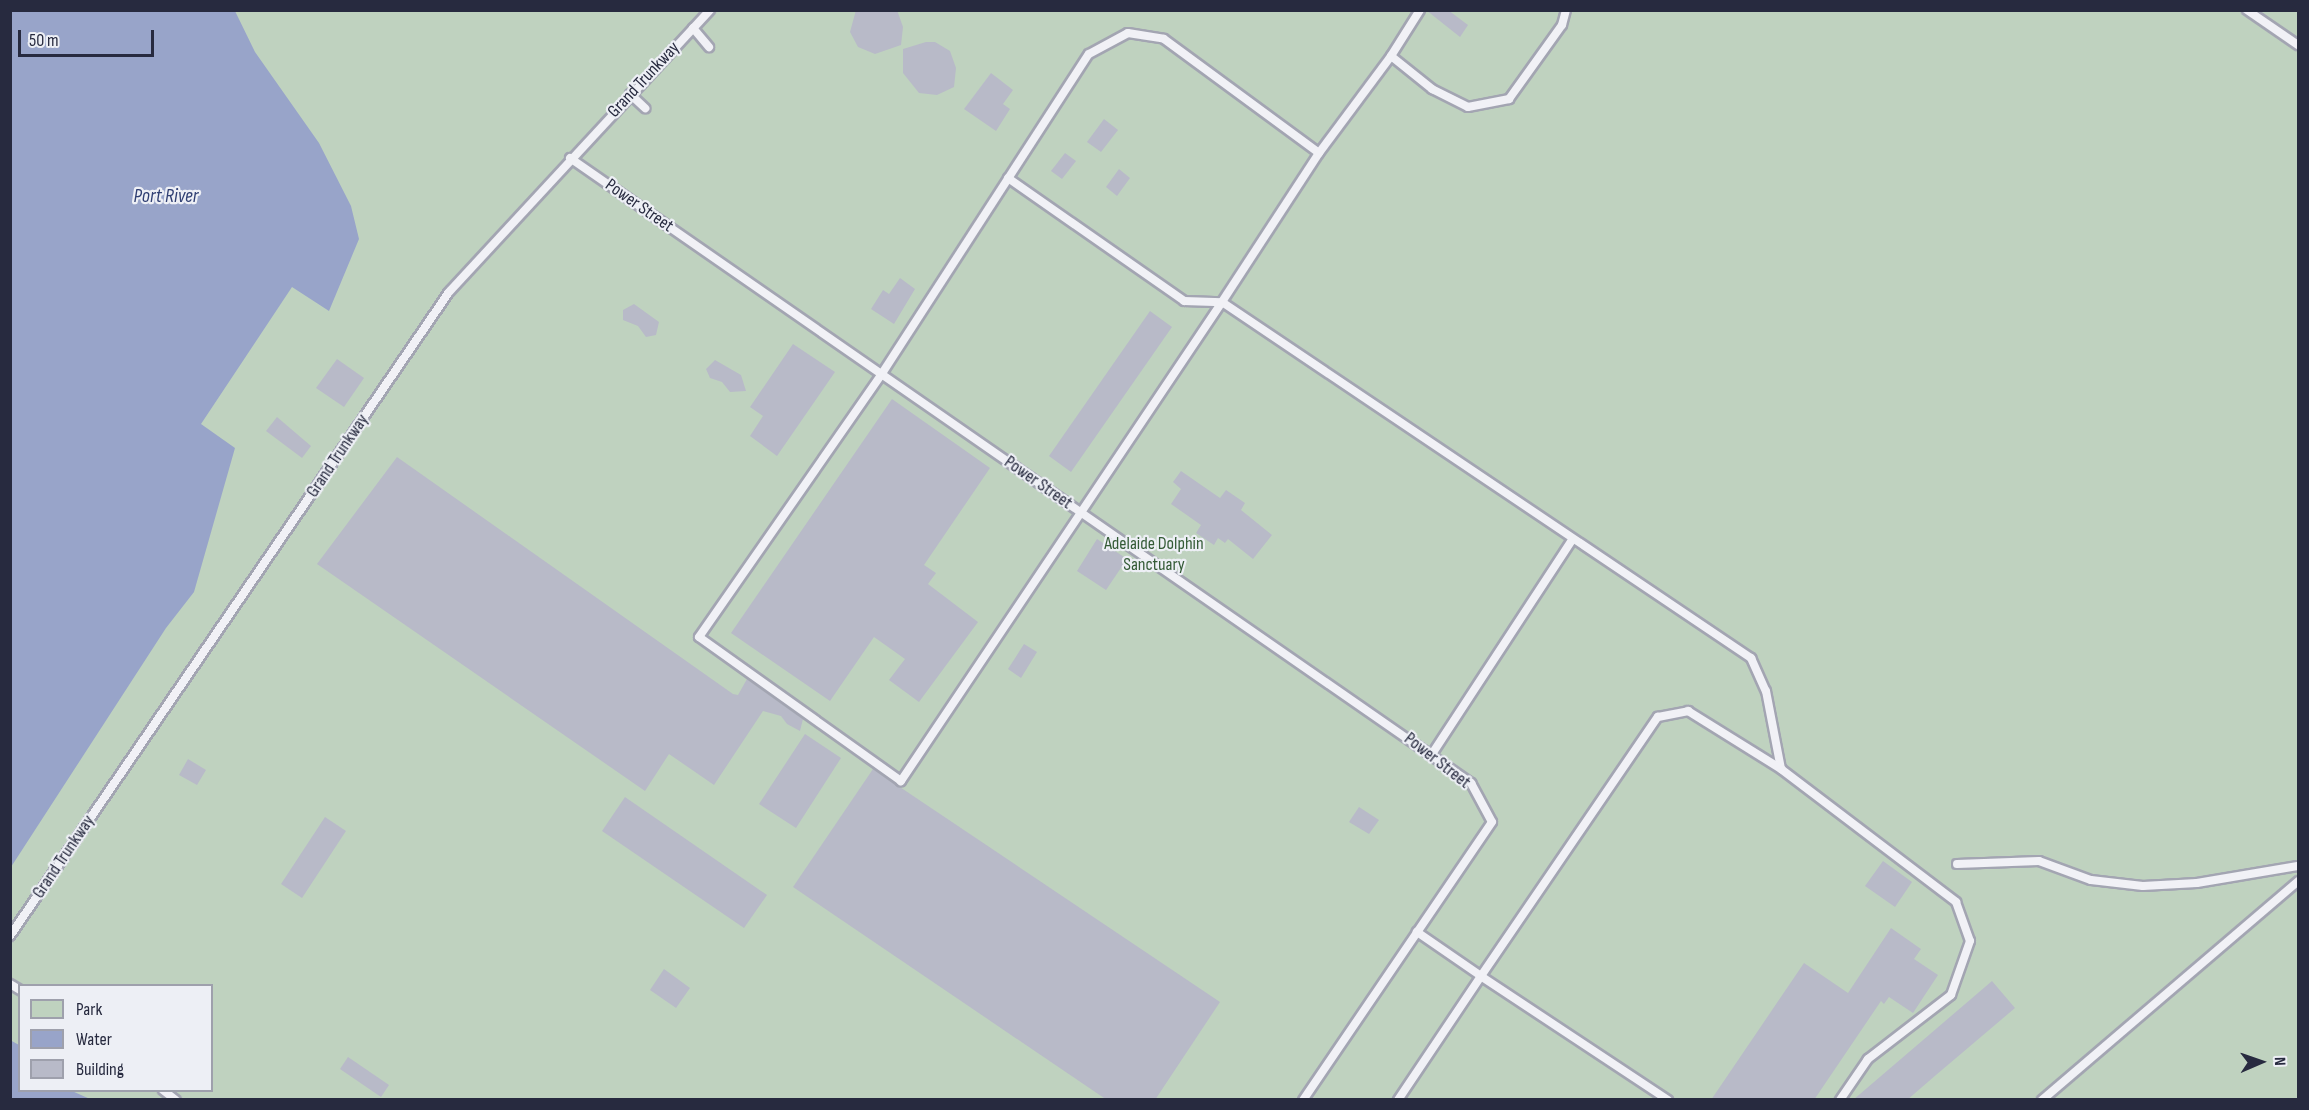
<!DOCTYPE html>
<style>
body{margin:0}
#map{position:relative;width:2309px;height:1110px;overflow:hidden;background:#dedfe8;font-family:"Sofia Sans Condensed",sans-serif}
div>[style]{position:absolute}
.green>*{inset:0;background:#bfd2bf}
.water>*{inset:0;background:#98a4c9}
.building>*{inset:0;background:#b8bac8}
.roads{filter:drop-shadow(2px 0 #a3a5b2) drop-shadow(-2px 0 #a3a5b2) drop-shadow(0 2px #a3a5b2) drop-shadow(0 -2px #a3a5b2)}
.service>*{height:8px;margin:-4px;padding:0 4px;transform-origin:4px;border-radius:4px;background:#f1f1f6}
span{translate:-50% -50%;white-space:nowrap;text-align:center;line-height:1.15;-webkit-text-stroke:4.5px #edeff5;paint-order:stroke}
.street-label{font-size:18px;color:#272a3f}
.park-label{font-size:18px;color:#345b36}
.water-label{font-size:20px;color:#303f73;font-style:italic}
.frame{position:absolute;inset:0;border:12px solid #272a3f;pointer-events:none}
.legend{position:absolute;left:18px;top:984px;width:195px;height:108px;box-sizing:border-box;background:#edeff5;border:2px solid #9ea0ac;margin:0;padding:8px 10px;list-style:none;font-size:18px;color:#272a3f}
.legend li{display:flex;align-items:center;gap:12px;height:30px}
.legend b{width:30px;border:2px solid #9ea0ac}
.north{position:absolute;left:2231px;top:1032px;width:60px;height:60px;-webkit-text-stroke:4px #edeff5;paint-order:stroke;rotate:88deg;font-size:16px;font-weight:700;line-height:24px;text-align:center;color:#272a3f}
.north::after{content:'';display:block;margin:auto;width:21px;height:27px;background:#272a3f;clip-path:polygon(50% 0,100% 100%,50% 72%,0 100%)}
.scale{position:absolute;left:18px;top:30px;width:136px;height:27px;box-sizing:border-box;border:3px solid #272a3f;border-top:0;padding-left:8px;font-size:18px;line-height:21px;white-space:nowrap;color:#272a3f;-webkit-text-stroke:4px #edeff5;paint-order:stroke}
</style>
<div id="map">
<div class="green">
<div style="clip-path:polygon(evenodd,10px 11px,2298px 11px,2298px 1099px,11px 1099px,10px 11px,20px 986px,212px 986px,212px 1090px,20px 1090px,20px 986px)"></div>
</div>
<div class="water">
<div style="clip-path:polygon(11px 10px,235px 11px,255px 52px,319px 143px,351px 206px,359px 239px,329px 311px,292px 287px,201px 424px,235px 448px,194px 592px,166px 628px,11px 867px)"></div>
<div style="clip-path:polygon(10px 1040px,19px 1045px,20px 1090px,72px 1091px,90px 1099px,11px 1099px)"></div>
</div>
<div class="building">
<div style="clip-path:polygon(856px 10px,897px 10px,903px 27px,901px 45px,875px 54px,858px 47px,850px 32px)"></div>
<div style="clip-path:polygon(1426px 10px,1448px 10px,1468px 25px,1460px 37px)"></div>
<div style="clip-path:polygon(926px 42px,935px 42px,950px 51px,956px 68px,954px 87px,937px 95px,919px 93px,903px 73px,903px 49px)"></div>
<div style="clip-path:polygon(991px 73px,1013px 90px,1003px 104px,1010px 109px,996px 131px,964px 109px)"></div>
<div style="clip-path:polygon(1104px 119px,1118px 130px,1101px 152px,1087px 142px)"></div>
<div style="clip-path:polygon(1065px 153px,1076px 161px,1062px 179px,1051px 171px)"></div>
<div style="clip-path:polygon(1119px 169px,1130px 178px,1117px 196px,1106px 187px)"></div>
<div style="clip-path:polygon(900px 278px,915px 289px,894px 324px,871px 309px,883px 290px,889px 294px)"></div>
<div style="clip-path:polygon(634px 304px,659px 322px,656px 335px,646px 337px,638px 326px,623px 320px,623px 310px)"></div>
<div style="clip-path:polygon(1150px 311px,1172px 327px,1071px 472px,1049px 456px)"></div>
<div style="clip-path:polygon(793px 344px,835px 372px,777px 456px,750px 436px,763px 416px,750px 407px)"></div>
<div style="clip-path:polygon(337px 359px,364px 378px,344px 407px,316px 388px)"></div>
<div style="clip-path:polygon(715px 360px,741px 375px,746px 391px,730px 392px,722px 382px,710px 378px,706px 369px)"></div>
<div style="clip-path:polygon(892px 399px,990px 468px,924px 565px,936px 573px,928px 584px,978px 622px,919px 702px,889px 680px,905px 659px,874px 637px,830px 701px,731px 633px)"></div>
<div style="clip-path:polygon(277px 417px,311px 446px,302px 458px,266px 431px)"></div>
<div style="clip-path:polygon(397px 457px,733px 694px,738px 695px,747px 679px,803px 719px,800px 731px,787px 724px,781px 716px,763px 711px,714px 785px,669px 754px,645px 791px,317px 564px)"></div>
<div style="clip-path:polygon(1181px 471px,1220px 498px,1226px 490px,1245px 503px,1241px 510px,1272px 535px,1253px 559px,1228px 539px,1225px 543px,1218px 538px,1214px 545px,1196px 533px,1201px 525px,1171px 504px,1181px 489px,1173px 482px)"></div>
<div style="clip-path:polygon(1097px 539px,1127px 559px,1106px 590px,1077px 571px)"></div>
<div style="clip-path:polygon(1024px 644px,1037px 652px,1021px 678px,1008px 669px)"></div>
<div style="clip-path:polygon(805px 734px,841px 758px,796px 828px,759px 804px)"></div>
<div style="clip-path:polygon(188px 759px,206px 770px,197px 785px,179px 775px)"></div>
<div style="clip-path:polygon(873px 769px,1220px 1002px,1155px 1100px,1107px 1100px,793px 887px)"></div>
<div style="clip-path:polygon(625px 797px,767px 895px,744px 928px,602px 831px)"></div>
<div style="clip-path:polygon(1359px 807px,1379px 820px,1369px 834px,1349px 822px)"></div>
<div style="clip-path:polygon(325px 817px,346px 831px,302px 898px,281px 884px)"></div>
<div style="clip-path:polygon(1883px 861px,1912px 882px,1895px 907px,1865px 886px)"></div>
<div style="clip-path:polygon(1891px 928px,1921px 949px,1914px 959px,1938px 975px,1913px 1013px,1889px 997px,1884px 1004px,1881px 1001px,1814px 1100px,1711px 1100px,1804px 963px,1848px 993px)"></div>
<div style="clip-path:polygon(664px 969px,690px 988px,676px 1008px,650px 990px)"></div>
<div style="clip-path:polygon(1992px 981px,2015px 1008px,1936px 1075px,1907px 1100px,1853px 1100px)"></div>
<div style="clip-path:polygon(348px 1057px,389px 1085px,381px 1097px,340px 1069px)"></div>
</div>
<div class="roads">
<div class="service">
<div style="left:1420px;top:10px;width:54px;rotate:122.2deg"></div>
<div style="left:1391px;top:56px;width:53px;rotate:38.8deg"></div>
<div style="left:1432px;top:89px;width:40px;rotate:26.6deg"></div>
<div style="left:1468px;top:107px;width:42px;rotate:-11deg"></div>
<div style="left:1509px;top:99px;width:91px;rotate:-54.4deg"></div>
<div style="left:1562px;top:25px;width:16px;rotate:-75deg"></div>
<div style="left:2247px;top:10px;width:62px;rotate:34.5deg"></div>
<div style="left:693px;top:28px;width:25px;rotate:50deg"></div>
<div style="left:1391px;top:56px;width:121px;rotate:126.6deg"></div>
<div style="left:1319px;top:153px;width:178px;rotate:123.1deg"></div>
<div style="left:1222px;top:302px;width:638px;rotate:33.94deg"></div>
<div style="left:1751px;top:658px;width:36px;rotate:66deg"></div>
<div style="left:1766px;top:691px;width:79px;rotate:79.1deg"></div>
<div style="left:1781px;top:769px;width:220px;rotate:37.2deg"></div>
<div style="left:1956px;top:902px;width:41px;rotate:70.3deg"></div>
<div style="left:1970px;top:941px;width:57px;rotate:109.4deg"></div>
<div style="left:1951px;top:995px;width:105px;rotate:142.4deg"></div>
<div style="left:1868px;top:1059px;width:50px;rotate:124.3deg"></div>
<div style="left:630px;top:94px;width:21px;rotate:43deg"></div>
<div style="left:570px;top:158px;width:1097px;rotate:34.75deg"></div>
<div style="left:1471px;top:783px;width:44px;rotate:61.7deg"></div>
<div style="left:1492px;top:822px;width:336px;rotate:124.2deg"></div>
<div style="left:1008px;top:178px;width:215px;rotate:34.9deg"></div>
<div style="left:1184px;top:301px;width:38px;rotate:2deg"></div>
<div style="left:1222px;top:302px;width:577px;rotate:123.83deg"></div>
<div style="left:901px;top:781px;width:248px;rotate:-144.5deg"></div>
<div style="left:699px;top:637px;width:319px;rotate:-55.2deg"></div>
<div style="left:881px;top:375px;width:382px;rotate:-57.1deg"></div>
<div style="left:1089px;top:54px;width:44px;rotate:-28.3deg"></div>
<div style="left:1128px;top:33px;width:36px;rotate:9deg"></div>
<div style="left:1164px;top:39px;width:192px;rotate:36.3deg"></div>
<div style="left:1432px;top:754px;width:256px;rotate:-56.8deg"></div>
<div style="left:1957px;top:864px;width:82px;rotate:-2.1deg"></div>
<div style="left:2039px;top:861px;width:55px;rotate:20.1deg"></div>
<div style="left:2091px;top:880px;width:52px;rotate:6.6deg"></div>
<div style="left:2143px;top:886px;width:54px;rotate:-3.2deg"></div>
<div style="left:2197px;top:883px;width:102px;rotate:-9.6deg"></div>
<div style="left:10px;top:936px;width:779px;rotate:-55.72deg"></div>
<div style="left:449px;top:292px;width:384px;rotate:-47.2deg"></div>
<div style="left:10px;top:984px;width:12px;rotate:31deg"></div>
<div style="left:163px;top:1090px;width:16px;rotate:38deg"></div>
<div style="left:1398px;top:1100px;width:149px;rotate:-56.2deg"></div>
<div style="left:1481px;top:976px;width:78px;rotate:-145.5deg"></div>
<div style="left:1668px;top:1100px;width:224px;rotate:-146.5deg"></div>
<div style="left:1481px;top:976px;width:314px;rotate:-55.7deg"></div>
<div style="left:1658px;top:717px;width:31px;rotate:-11deg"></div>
<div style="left:1688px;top:711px;width:110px;rotate:31.9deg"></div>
<div style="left:2042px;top:1100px;width:337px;rotate:-40.5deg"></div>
</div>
</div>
<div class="street-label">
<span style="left:644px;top:80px;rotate:-47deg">Grand Trunkway</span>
<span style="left:639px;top:206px;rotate:35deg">Power Street</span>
<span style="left:338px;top:456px;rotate:-56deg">Grand Trunkway</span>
<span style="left:1038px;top:483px;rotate:35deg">Power Street</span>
<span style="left:1437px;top:761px;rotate:38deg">Power Street</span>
<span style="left:64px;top:857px;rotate:-56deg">Grand Trunkway</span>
</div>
<div class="park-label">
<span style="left:1154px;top:555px">Adelaide Dolphin<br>Sanctuary</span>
</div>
<div class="water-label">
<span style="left:166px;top:196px">Port River</span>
</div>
<div class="frame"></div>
<ul class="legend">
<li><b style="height:16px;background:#bfd2bf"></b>Park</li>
<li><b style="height:16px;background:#98a4c9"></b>Water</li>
<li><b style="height:16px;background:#b8bac8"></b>Building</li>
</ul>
<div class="north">N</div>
<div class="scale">50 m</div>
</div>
